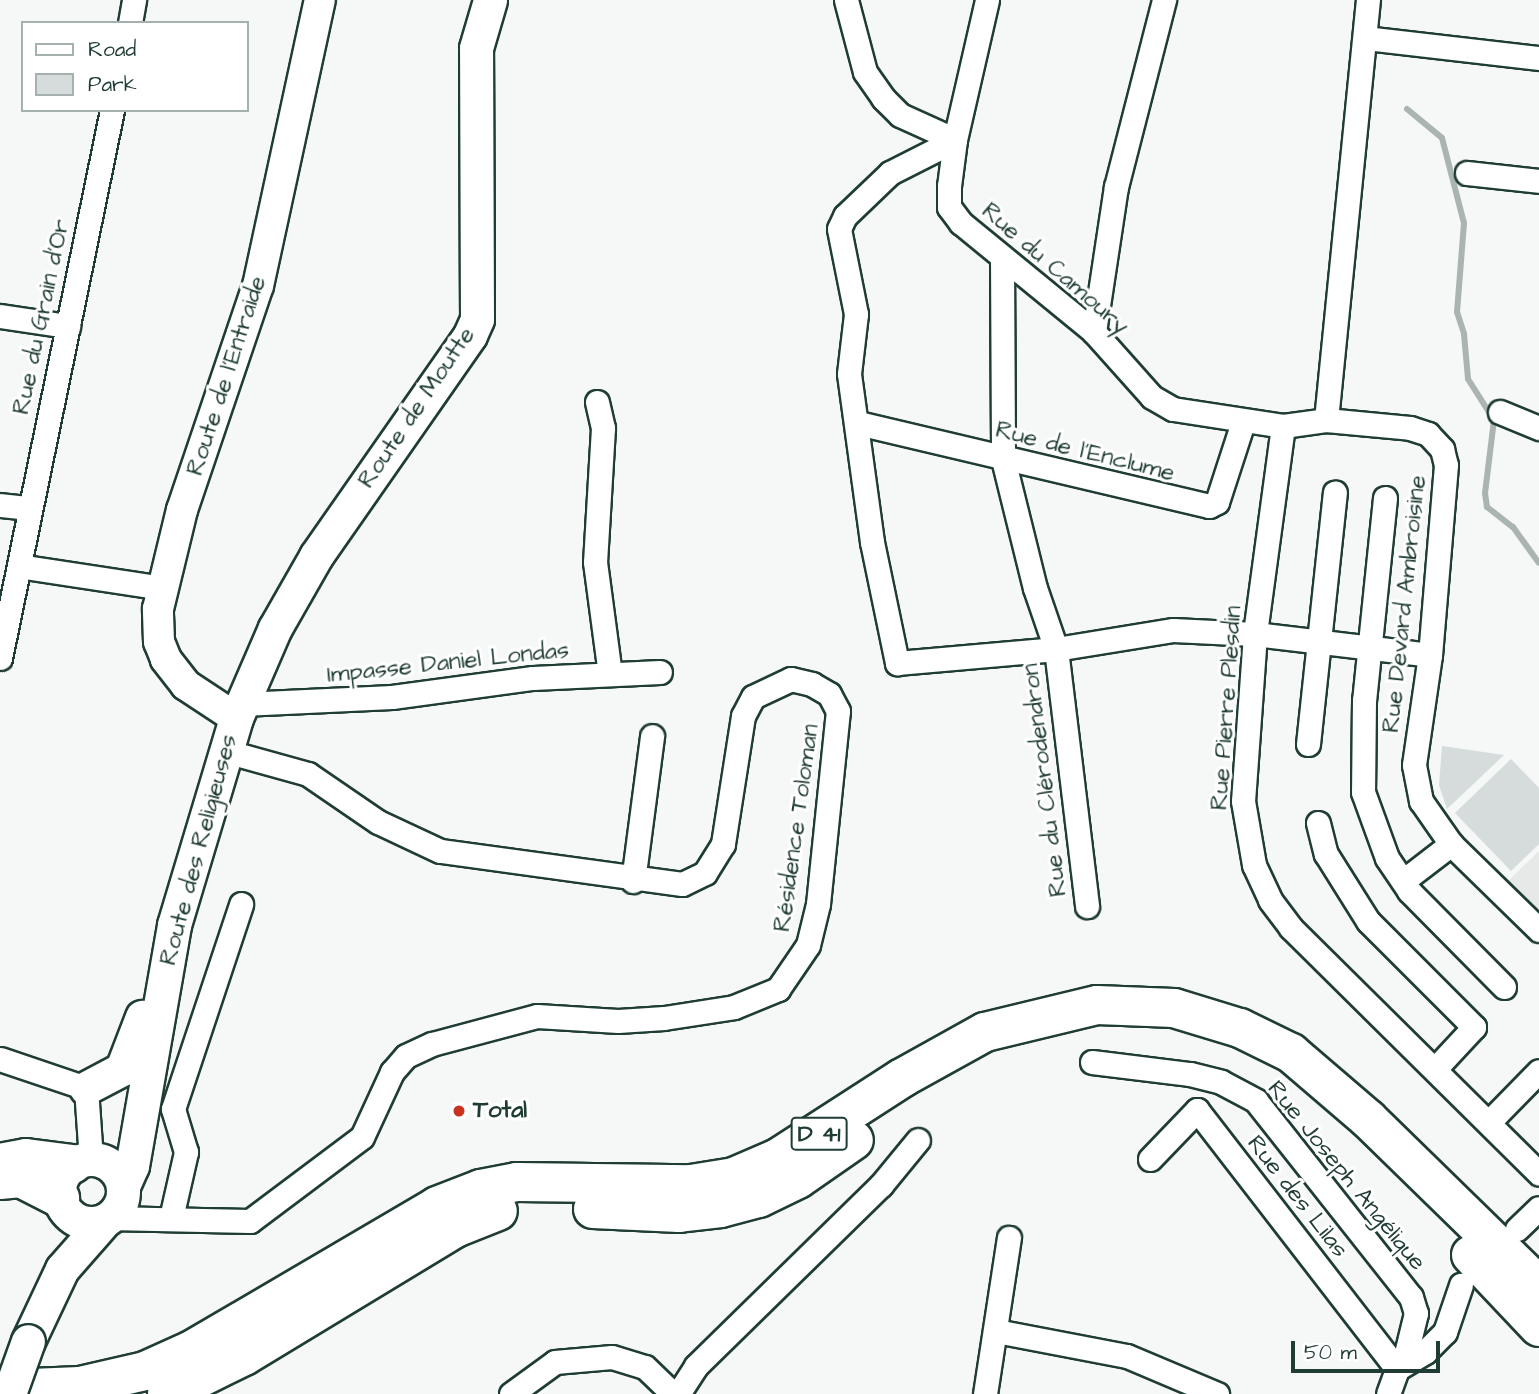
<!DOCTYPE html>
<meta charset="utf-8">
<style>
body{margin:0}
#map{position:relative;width:1539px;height:1394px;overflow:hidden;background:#f6f7f7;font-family:"Architects Daughter",sans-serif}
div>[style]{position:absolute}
.built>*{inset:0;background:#e6e9e8}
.green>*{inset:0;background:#d6dcdb}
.stream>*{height:6px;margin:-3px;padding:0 3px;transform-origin:3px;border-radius:3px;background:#aab5b1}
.roads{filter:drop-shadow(2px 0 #1f3d34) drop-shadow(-2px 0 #1f3d34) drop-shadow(0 2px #1f3d34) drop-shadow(0 -2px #1f3d34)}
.minor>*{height:23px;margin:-11.5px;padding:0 11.5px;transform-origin:11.5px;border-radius:11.5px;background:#fff}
.tertiary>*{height:30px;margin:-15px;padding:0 15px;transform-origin:15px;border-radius:15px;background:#fff}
.secondary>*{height:33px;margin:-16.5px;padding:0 16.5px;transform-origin:16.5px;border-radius:16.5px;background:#fff}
.secondary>.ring{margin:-16.5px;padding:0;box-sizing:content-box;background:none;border:33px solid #fff;border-radius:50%}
.trunk>*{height:38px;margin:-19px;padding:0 19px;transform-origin:19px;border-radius:19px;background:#fff}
.motorway>*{height:38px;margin:-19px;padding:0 19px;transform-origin:19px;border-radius:19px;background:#fff}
.bridges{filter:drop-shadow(2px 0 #1f3d34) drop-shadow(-2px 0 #1f3d34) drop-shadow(0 2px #1f3d34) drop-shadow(0 -2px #1f3d34)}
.secondary-bridge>*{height:33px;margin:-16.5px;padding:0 16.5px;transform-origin:16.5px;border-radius:16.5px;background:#fff}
.dots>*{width:19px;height:19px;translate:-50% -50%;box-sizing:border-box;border:4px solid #fff;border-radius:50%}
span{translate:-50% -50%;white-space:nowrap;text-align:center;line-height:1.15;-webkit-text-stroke:6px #fff;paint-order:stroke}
.shield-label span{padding:2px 5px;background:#fff;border:2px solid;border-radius:5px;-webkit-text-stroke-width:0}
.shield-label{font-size:23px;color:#1f3d34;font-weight:700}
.street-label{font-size:24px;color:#1f3d34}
.poi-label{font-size:24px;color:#1f3d34;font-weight:700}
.left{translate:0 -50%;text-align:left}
.legend{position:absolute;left:21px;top:21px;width:228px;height:91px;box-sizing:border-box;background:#fff;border:2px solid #a5b1ae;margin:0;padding:9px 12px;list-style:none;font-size:21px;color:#1f3d34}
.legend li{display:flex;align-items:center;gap:14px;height:35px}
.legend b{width:35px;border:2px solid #a5b1ae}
.scale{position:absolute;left:1291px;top:1341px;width:149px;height:32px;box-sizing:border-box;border:4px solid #1f3d34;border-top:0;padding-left:9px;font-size:21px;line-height:24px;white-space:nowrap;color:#1f3d34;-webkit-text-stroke:5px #fff;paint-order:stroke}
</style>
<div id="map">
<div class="built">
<div style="clip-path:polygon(1539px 851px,1539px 915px,1507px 882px)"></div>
</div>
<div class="green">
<div style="clip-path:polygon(1442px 746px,1504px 755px,1447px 809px,1439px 785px)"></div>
<div style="clip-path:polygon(1511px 759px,1539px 788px,1539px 844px,1511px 871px,1455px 813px)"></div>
</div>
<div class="stream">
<div style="left:1407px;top:109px;width:45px;rotate:39.6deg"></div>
<div style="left:1442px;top:138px;width:88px;rotate:75.5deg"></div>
<div style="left:1464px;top:223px;width:89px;rotate:94.5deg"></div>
<div style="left:1457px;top:312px;width:23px;rotate:72deg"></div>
<div style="left:1464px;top:334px;width:45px;rotate:84.9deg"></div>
<div style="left:1468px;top:379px;width:49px;rotate:57.6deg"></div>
<div style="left:1494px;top:420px;width:74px;rotate:97deg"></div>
<div style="left:1485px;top:493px;width:14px;rotate:82deg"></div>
<div style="left:1487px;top:507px;width:33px;rotate:38deg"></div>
<div style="left:1513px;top:527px;width:44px;rotate:54.2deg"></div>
</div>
<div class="roads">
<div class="minor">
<div style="left:846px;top:0;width:74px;rotate:75.2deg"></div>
<div style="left:865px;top:72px;width:32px;rotate:55deg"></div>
<div style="left:883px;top:98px;width:24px;rotate:45deg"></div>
<div style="left:900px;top:115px;width:60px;rotate:24.4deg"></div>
<div style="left:987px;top:0;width:144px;rotate:102.9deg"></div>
<div style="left:955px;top:140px;width:46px;rotate:97.4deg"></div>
<div style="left:949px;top:186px;width:21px;rotate:90deg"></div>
<div style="left:949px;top:207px;width:20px;rotate:53deg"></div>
<div style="left:961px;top:223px;width:172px;rotate:39.3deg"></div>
<div style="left:1094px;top:332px;width:87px;rotate:48.3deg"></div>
<div style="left:1152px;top:397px;width:24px;rotate:30deg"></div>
<div style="left:1173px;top:409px;width:111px;rotate:8.8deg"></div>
<div style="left:1283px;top:426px;width:43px;rotate:-7.9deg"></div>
<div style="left:1326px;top:420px;width:84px;rotate:5.4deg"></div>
<div style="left:1410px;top:428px;width:19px;rotate:18deg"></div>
<div style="left:1428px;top:434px;width:21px;rotate:47deg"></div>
<div style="left:1442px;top:449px;width:16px;rotate:76deg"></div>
<div style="left:1446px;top:465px;width:191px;rotate:94.8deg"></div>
<div style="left:1430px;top:655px;width:111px;rotate:98.3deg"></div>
<div style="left:1414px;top:765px;width:37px;rotate:79deg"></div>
<div style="left:1421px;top:801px;width:52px;rotate:55.1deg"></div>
<div style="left:1451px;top:844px;width:123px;rotate:44.3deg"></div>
<div style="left:130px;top:23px;width:23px;rotate:-80deg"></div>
<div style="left:1365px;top:38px;width:175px;rotate:6.6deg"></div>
<div style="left:955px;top:140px;width:73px;rotate:153.1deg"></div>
<div style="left:890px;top:173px;width:62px;rotate:136.3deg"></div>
<div style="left:845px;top:216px;width:14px;rotate:115deg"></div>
<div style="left:839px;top:229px;width:87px;rotate:78.7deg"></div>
<div style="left:856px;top:314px;width:60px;rotate:96.7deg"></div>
<div style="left:849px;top:374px;width:170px;rotate:82.2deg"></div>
<div style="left:872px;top:542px;width:124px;rotate:78.3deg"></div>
<div style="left:897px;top:663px;width:160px;rotate:-5deg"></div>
<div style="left:1056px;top:649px;width:119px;rotate:-9.2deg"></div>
<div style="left:1173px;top:630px;width:82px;rotate:2.8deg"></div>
<div style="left:1255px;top:634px;width:176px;rotate:6.8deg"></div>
<div style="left:1467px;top:173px;width:72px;rotate:6.3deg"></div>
<div style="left:1002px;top:257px;width:202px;rotate:89.7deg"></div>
<div style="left:1003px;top:459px;width:133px;rotate:76.1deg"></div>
<div style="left:1035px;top:588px;width:65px;rotate:71deg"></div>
<div style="left:1056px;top:649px;width:259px;rotate:83.1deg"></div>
<div style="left:0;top:316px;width:69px;rotate:8.4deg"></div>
<div style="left:1094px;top:332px;width:147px;rotate:-81.4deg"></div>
<div style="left:1116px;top:187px;width:193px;rotate:-75.6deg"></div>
<div style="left:597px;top:402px;width:27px;rotate:77deg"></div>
<div style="left:603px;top:428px;width:134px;rotate:93.4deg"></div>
<div style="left:595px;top:562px;width:113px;rotate:82.4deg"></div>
<div style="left:1500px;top:412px;width:42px;rotate:22.3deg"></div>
<div style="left:1326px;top:420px;width:422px;rotate:-84.3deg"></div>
<div style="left:858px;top:423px;width:361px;rotate:13.3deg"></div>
<div style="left:1209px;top:506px;width:9px;rotate:-27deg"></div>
<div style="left:1217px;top:502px;width:84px;rotate:-72deg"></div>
<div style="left:1283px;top:426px;width:210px;rotate:97.7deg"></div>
<div style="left:1255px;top:634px;width:167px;rotate:94.1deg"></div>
<div style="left:1243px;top:801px;width:65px;rotate:80.2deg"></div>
<div style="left:1254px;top:865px;width:38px;rotate:65deg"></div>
<div style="left:1270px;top:900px;width:35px;rotate:53deg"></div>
<div style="left:1291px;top:928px;width:349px;rotate:44.7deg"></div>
<div style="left:1385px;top:498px;width:203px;rotate:95.9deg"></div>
<div style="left:1364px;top:700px;width:92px;rotate:90.6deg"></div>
<div style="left:1363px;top:792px;width:70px;rotate:70deg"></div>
<div style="left:1387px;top:858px;width:40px;rotate:56deg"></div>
<div style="left:1409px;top:891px;width:135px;rotate:45.3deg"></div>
<div style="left:0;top:505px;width:30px;rotate:6deg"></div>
<div style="left:19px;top:566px;width:145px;rotate:8.7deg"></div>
<div style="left:0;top:658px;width:559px;rotate:-78.45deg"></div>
<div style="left:242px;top:704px;width:150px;rotate:-2.7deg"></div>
<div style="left:392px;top:697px;width:142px;rotate:-7.7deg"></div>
<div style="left:533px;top:678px;width:127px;rotate:-2.7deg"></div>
<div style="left:1308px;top:744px;width:253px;rotate:-83.9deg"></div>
<div style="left:1318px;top:823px;width:32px;rotate:76deg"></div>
<div style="left:1326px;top:854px;width:79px;rotate:57.9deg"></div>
<div style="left:1368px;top:921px;width:150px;rotate:45deg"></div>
<div style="left:1474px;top:1027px;width:57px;rotate:132.9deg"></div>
<div style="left:633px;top:881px;width:146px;rotate:-82.5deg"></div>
<div style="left:1403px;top:881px;width:61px;rotate:-37.6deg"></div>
<div style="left:0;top:1059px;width:91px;rotate:18.6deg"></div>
<div style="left:86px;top:1088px;width:71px;rotate:86deg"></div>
<div style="left:1092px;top:1062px;width:99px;rotate:7deg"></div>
<div style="left:1190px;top:1074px;width:32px;rotate:14deg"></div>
<div style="left:1221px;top:1082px;width:40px;rotate:28deg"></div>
<div style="left:1256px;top:1101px;width:250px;rotate:51.7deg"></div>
<div style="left:1411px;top:1297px;width:17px;rotate:73deg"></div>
<div style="left:1416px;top:1313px;width:50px;rotate:103.8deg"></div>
<div style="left:1489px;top:1122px;width:71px;rotate:-45.6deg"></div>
<div style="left:1150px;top:1159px;width:68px;rotate:-46.2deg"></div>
<div style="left:1197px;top:1110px;width:327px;rotate:52.3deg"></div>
<div style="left:108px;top:1218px;width:142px;rotate:1.2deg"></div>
<div style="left:250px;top:1221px;width:140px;rotate:-36.9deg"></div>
<div style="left:362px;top:1137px;width:72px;rotate:-65.2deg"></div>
<div style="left:392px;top:1072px;width:21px;rotate:-49deg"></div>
<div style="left:406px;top:1056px;width:29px;rotate:-25deg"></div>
<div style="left:432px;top:1044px;width:109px;rotate:-14.9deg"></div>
<div style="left:537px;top:1016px;width:81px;rotate:3.5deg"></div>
<div style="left:618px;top:1021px;width:46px;rotate:-3.7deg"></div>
<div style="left:664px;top:1018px;width:71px;rotate:-8.9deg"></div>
<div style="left:734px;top:1007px;width:48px;rotate:-22.2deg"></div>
<div style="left:778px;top:989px;width:53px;rotate:-55.7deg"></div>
<div style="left:808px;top:945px;width:42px;rotate:-76.3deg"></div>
<div style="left:818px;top:904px;width:194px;rotate:-84.1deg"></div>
<div style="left:838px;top:711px;width:19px;rotate:-118deg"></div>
<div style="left:829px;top:694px;width:20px;rotate:-150deg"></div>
<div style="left:812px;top:684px;width:22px;rotate:-167deg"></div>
<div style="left:791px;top:679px;width:42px;rotate:154.7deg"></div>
<div style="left:753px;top:697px;width:21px;rotate:118deg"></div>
<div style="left:743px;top:716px;width:130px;rotate:98.9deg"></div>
<div style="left:723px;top:844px;width:34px;rotate:122deg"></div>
<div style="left:705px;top:873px;width:25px;rotate:154deg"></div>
<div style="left:682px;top:884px;width:244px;rotate:-172.2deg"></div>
<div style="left:440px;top:851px;width:68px;rotate:-154.9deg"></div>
<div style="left:378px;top:822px;width:85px;rotate:-145.6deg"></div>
<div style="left:308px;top:774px;width:86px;rotate:-164.5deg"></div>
<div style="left:171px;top:1218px;width:68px;rotate:-77.2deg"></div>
<div style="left:186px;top:1152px;width:45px;rotate:-106.8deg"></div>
<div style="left:173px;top:1109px;width:216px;rotate:-71.6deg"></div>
<div style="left:1517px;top:1229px;width:30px;rotate:-44deg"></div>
<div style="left:996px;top:1331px;width:133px;rotate:10.8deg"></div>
<div style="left:1127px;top:1356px;width:98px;rotate:22.9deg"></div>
<div style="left:511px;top:1394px;width:54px;rotate:-36deg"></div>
<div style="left:555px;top:1362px;width:57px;rotate:-5deg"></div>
<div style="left:612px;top:1357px;width:34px;rotate:17deg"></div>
<div style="left:645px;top:1367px;width:39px;rotate:44deg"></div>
<div style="left:678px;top:1394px;width:33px;rotate:-57deg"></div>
<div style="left:696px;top:1366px;width:259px;rotate:-44.4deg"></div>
<div style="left:881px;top:1185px;width:58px;rotate:-50.6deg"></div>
<div style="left:985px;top:1394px;width:158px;rotate:-81.3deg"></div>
<div style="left:1388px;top:1394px;width:27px;rotate:-70deg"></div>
<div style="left:1397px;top:1369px;width:33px;rotate:-31deg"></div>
<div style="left:1425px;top:1352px;width:28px;rotate:-45deg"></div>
<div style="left:1445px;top:1332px;width:50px;rotate:-71.2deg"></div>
</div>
<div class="tertiary">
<div style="left:236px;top:718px;width:60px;rotate:-146.6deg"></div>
<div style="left:186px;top:685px;width:33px;rotate:-128deg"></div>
<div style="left:166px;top:659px;width:18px;rotate:-112deg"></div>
<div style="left:159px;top:642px;width:33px;rotate:-92deg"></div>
<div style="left:158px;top:609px;width:102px;rotate:-76.4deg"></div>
<div style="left:182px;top:510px;width:237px;rotate:-71.3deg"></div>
<div style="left:258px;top:286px;width:293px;rotate:-77.8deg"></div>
</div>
<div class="secondary">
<div style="left:86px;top:1088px;width:41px;rotate:-27.8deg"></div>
<div style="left:122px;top:1069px;width:56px;rotate:-69deg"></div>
<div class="ring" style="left:59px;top:1159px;width:31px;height:31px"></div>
<div style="left:123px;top:1186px;width:22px;rotate:-66deg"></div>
<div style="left:132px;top:1166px;width:245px;rotate:-80.1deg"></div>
<div style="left:174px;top:925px;width:216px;rotate:-73.3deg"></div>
<div style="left:236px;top:718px;width:98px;rotate:-66.6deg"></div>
<div style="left:275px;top:628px;width:83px;rotate:-60.3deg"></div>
<div style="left:316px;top:556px;width:269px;rotate:-55.1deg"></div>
<div style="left:470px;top:335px;width:17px;rotate:-66deg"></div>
<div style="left:477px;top:319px;width:271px;rotate:-90.2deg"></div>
<div style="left:476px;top:48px;width:50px;rotate:-73.7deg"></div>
<div style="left:28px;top:1341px;width:80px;rotate:-64.7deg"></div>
<div style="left:62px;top:1269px;width:65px;rotate:-48.7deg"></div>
</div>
<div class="trunk">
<div style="left:0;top:1163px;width:26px;rotate:-11deg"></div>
<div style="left:26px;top:1158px;width:47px;rotate:7.3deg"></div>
<div style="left:0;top:1180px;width:21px;rotate:-5deg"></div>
<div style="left:21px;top:1178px;width:44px;rotate:27.1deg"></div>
<div style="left:593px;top:1209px;width:86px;rotate:2.7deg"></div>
<div style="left:679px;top:1213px;width:42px;rotate:-6.8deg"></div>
<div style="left:721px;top:1208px;width:39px;rotate:-15deg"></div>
<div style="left:759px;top:1198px;width:43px;rotate:-26deg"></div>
<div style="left:798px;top:1179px;width:68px;rotate:-34.9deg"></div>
<div style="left:1471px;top:1255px;width:99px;rotate:46.6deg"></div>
<div style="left:31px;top:1388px;width:49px;rotate:-2.3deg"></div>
<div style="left:80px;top:1386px;width:67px;rotate:-13deg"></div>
<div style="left:145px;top:1371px;width:51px;rotate:-24.1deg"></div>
<div style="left:192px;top:1350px;width:284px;rotate:-30.4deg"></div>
<div style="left:437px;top:1206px;width:47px;rotate:-21.1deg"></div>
<div style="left:481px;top:1189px;width:37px;rotate:-11deg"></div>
<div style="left:517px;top:1182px;width:174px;rotate:0.7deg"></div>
<div style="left:691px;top:1184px;width:44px;rotate:-9.2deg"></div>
<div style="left:734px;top:1177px;width:48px;rotate:-23.4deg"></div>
<div style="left:778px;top:1158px;width:148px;rotate:-32.8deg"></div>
<div style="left:902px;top:1078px;width:95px;rotate:-29deg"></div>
<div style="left:985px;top:1032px;width:115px;rotate:-13.6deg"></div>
<div style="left:1097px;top:1005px;width:77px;rotate:2.2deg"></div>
<div style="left:1174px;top:1008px;width:69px;rotate:16.9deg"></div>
<div style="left:1240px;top:1028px;width:57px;rotate:26.1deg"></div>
<div style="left:1291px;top:1053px;width:101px;rotate:40.6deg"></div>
<div style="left:1368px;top:1119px;width:233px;rotate:44.3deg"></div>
<div style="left:167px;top:1394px;width:86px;rotate:-26.3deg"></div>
<div style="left:244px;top:1356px;width:247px;rotate:-31.2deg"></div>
<div style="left:455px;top:1228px;width:46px;rotate:-21.6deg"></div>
</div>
<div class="motorway">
<div style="left:1535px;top:1282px;width:6px;rotate:45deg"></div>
</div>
</div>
<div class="bridges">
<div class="secondary-bridge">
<div style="left:9px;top:1394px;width:56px;rotate:-70.3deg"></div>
</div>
</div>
<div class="dots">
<div style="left:459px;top:1111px;background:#c8321e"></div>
</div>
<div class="shield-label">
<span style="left:819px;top:1134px">D 41</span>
</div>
<div class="street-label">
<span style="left:1055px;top:269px;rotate:41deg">Rue du Camoury</span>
<span style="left:42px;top:317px;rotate:-78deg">Rue du Grain d'Or</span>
<span style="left:227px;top:376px;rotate:-72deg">Route de l'Entraide</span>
<span style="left:417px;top:408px;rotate:-56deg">Route de Moutte</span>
<span style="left:1085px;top:452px;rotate:14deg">Rue de l'Enclume</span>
<span style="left:1405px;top:604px;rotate:-84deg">Rue Devard Ambroisine</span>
<span style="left:448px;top:663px;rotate:-6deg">Impasse Daniel Londas</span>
<span style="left:1227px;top:708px;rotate:-86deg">Rue Pierre Plesdin</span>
<span style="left:1045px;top:780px;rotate:-97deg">Rue du Clérodendron</span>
<span style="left:797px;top:828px;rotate:-82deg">Résidence Toloman</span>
<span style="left:199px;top:850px;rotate:-75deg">Route des Religieuses</span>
<span style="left:1346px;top:1176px;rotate:51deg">Rue Joseph Angélique</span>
<span style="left:1297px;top:1197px;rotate:52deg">Rue des Lilas</span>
</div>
<div class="poi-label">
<span class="left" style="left:473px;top:1111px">Total</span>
</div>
<ul class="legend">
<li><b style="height:9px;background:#fff"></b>Road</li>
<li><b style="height:19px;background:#d6dcdb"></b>Park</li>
</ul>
<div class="scale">50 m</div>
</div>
